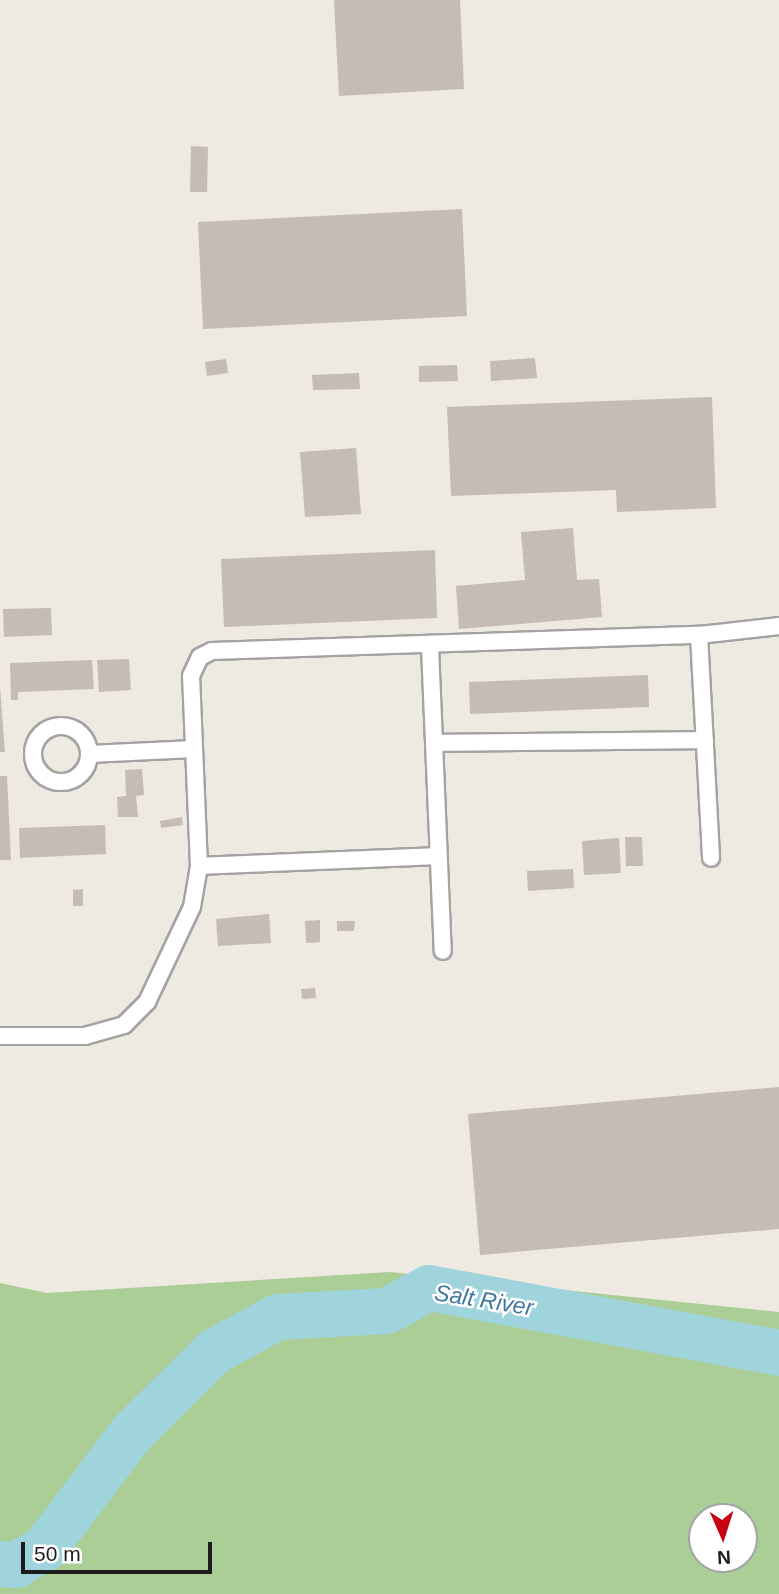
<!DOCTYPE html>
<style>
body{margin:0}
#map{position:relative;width:779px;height:1594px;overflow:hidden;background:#eee9e1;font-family:Arial,sans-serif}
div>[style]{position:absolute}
.forest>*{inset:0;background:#aace95}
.river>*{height:46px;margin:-23px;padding:0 23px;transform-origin:23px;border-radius:23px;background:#a0d4dd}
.building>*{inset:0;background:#c6bbb5}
.roads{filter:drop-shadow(2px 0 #a3a3a3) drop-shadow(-2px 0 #a3a3a3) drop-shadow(0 2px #a3a3a3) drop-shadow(0 -2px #a3a3a3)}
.service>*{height:16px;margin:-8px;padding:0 8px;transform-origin:8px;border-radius:8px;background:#fff}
.service>.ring{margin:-8px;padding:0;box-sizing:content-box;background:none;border:16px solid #fff;border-radius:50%}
span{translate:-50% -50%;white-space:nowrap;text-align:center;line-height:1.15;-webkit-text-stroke:5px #fff;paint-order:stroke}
.water-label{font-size:23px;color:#42779d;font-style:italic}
.north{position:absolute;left:688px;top:1503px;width:70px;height:70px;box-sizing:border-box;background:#fff;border:2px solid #a4a4a4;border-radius:50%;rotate:177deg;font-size:19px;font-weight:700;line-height:28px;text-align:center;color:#1c1c1c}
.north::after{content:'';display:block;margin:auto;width:24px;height:32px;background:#c8000f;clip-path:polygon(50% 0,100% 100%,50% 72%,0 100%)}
.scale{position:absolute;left:21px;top:1542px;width:191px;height:32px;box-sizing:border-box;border:4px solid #1c1c1c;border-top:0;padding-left:9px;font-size:21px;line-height:24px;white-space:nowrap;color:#1c1c1c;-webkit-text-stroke:5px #fff;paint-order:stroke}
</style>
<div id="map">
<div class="forest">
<div style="clip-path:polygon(evenodd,390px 1272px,779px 1312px,779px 1594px,0 1594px,0 1283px,47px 1293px,390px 1272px,702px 1517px,744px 1517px,744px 1559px,702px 1559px,702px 1517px)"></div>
</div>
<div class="river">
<div style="left:0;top:1564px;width:16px;rotate:4deg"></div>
<div style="left:16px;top:1565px;width:34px;rotate:-30deg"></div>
<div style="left:45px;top:1548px;width:144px;rotate:-52.9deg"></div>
<div style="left:132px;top:1433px;width:117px;rotate:-44.7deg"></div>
<div style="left:215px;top:1351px;width:72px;rotate:-28.4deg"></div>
<div style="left:278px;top:1317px;width:109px;rotate:-3.2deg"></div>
<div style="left:387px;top:1311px;width:48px;rotate:-28.7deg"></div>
<div style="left:429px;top:1288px;width:356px;rotate:10.5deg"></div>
</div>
<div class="building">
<div style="clip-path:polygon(334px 0,460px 0,464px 89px,339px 96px)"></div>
<div style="clip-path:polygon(191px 146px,208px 147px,207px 192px,190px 192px)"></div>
<div style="clip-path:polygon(462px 209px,467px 316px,203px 329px,198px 222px)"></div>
<div style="clip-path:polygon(535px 358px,537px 378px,491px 381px,490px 361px)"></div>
<div style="clip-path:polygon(226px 359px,228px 373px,207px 376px,205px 362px)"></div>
<div style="clip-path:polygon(457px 365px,458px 381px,419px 382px,419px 366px)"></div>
<div style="clip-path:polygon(359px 373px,360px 389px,313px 390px,312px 375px)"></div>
<div style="clip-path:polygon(712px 397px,716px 508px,617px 512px,616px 490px,451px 496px,447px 407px)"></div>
<div style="clip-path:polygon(356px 448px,361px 514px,305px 517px,300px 452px)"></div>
<div style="clip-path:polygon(573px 528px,577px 580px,599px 579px,602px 617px,459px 629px,456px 586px,525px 580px,521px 532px)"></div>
<div style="clip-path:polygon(435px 550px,437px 618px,224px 627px,221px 559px)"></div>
<div style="clip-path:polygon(51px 608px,52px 635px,4px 637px,3px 609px)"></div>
<div style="clip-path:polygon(129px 659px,131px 690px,99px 692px,97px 660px)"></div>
<div style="clip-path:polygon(92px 660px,94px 689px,18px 692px,18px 700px,11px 700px,10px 663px)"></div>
<div style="clip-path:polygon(648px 675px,649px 707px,470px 714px,469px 682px)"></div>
<div style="clip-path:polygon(0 687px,5px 752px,0 752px)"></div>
<div style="clip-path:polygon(142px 769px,144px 795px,136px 796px,138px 817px,118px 817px,117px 797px,126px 796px,125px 770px)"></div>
<div style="clip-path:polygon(0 776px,7px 776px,11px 860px,0 860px)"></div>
<div style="clip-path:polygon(182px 817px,183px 825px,161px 828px,160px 821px)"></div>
<div style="clip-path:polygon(105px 825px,106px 854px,20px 858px,19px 828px)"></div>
<div style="clip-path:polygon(625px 837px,642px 837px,643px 866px,626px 866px)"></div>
<div style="clip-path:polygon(619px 838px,621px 873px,584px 875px,582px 841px)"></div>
<div style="clip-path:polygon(573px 869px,574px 888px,528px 891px,527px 871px)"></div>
<div style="clip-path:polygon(83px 889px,83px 906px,73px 906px,73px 890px)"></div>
<div style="clip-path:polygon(269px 914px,271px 943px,218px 946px,216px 919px)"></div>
<div style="clip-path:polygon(320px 920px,320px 942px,306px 943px,305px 921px)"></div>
<div style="clip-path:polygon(337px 921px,355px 921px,354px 931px,337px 931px)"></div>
<div style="clip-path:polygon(315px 988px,316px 998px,302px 999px,301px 989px)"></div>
<div style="clip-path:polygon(779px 1087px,779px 1229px,480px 1255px,468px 1114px)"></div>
</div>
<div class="roads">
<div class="service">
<div style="left:699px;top:635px;width:223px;rotate:86.9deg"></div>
<div style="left:430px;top:647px;width:304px;rotate:87.6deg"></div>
<div class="ring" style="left:33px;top:726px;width:40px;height:40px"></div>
<div style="left:434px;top:743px;width:271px;rotate:-0.6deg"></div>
<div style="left:89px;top:754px;width:105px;rotate:-2.7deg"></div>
<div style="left:199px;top:866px;width:239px;rotate:-2.4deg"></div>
<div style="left:0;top:1036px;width:85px"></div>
<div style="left:85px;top:1036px;width:41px;rotate:-15.8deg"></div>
<div style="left:124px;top:1025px;width:33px;rotate:-45deg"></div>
<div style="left:147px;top:1002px;width:105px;rotate:-64.7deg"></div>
<div style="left:192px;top:907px;width:42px;rotate:-80.3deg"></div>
<div style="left:199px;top:866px;width:190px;rotate:-92.4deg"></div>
<div style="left:191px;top:676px;width:21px;rotate:-65deg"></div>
<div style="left:200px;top:657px;width:13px;rotate:-27deg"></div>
<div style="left:212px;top:651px;width:487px;rotate:-1.9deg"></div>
<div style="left:699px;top:635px;width:81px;rotate:-6.4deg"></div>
</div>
</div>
<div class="water-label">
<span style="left:484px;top:1300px;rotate:9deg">Salt River</span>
</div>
<div class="north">N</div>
<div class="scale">50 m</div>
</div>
